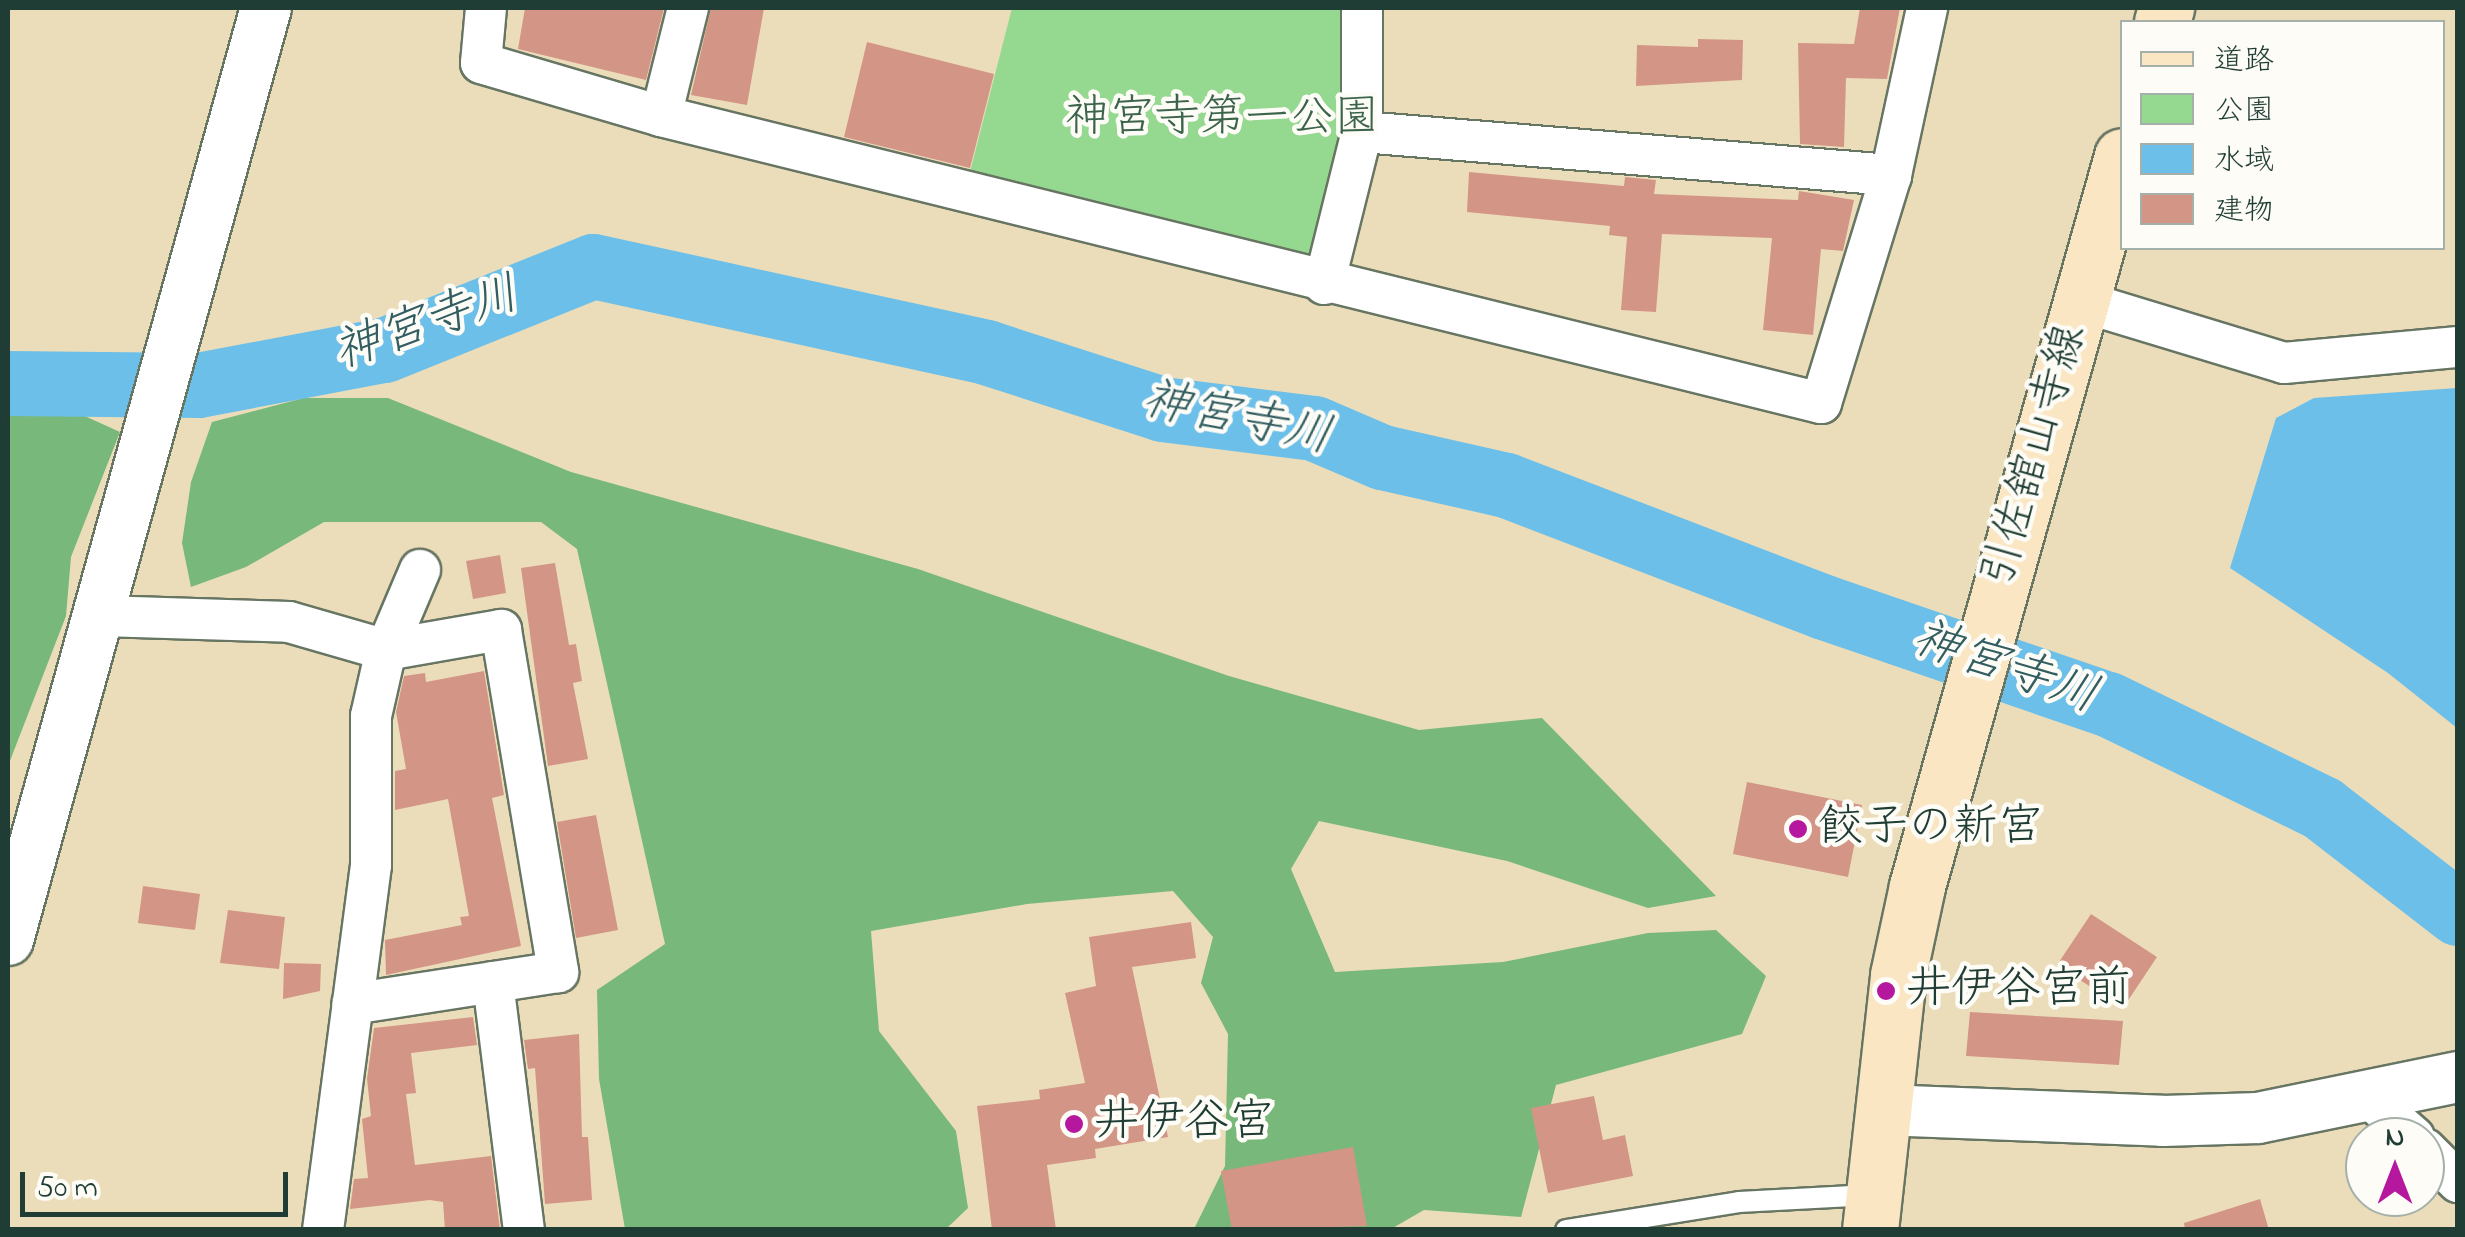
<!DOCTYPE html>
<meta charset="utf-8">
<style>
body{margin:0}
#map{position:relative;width:2465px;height:1237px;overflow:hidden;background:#ecddba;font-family:"Indie Flower","Klee One",sans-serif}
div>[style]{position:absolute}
.green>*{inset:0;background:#95d890}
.forest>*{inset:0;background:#78b87a}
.water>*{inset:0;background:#6cbfe8}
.river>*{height:65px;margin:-32.5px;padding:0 32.5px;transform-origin:32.5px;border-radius:32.5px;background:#6cbfe8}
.building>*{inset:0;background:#d39586}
.roads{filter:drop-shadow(2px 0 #677563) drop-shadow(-2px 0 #677563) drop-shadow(0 2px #677563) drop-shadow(0 -2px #677563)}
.service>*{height:20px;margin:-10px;padding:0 10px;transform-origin:10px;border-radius:10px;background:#fff}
.minor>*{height:40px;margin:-20px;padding:0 20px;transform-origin:20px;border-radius:20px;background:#fff}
.tertiary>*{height:50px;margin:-25px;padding:0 25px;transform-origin:25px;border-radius:25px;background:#fff}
.secondary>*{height:55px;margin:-27.5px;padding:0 27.5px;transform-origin:27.5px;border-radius:27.5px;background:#fbe6c4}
.dots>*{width:28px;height:28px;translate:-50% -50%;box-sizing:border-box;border:5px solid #fdfcf7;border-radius:50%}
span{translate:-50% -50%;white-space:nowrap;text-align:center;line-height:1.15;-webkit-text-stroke:9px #fdfcf7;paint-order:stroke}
.park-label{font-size:45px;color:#3c644b}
.street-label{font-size:45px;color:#1f3d34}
.poi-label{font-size:45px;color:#1f3d34}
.left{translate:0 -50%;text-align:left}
.water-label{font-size:48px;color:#325e61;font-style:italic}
.frame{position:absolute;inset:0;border:10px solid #1f3d34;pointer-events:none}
.legend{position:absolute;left:2120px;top:20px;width:325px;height:230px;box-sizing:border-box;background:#fdfcf7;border:2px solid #a4b0a9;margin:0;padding:12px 18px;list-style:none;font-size:30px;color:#1f3d34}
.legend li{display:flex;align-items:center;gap:20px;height:50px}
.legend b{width:50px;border:2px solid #a4b0a9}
.north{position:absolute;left:2345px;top:1117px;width:100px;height:100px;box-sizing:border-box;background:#fdfcf7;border:2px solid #a4b0a9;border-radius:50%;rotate:0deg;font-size:28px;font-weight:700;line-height:40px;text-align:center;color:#1f3d34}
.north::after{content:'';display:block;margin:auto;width:35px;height:45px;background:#b5179e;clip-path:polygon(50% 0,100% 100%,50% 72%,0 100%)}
.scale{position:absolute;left:20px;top:1172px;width:268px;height:45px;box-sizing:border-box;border:5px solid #1f3d34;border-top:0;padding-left:12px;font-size:30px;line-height:35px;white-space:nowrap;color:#1f3d34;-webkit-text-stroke:8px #fdfcf7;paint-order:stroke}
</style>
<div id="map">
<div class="green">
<div style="clip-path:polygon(1012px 8px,1342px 8px,1343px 130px,1310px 258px,970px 172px)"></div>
</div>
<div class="forest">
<div style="clip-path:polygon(14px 384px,120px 432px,71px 557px,66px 616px,8px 766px,8px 385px)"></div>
<div style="clip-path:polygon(304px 398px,388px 398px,571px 472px,918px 569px,1229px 676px,1419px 730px,1542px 718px,1716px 896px,1648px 908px,1507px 861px,1319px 821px,1291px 869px,1335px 972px,1503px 962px,1648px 933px,1716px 930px,1766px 976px,1742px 1034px,1556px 1085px,1521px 1217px,1424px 1210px,1391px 1229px,1194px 1229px,1225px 1166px,1228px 1034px,1201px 983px,1213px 937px,1173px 891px,1027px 904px,871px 931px,879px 1031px,956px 1131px,968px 1208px,946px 1229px,625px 1229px,599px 1079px,597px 990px,665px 944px,577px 549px,541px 522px,324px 522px,246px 567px,191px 587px,182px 543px,191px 482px,212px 422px)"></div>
</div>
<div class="water">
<div style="clip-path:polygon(2457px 388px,2458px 388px,2457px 728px,2388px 673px,2230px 568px,2276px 418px,2314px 398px)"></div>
</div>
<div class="river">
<div style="left:8px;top:383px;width:190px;rotate:0.6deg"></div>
<div style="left:198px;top:385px;width:189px;rotate:-10.7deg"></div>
<div style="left:384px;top:350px;width:225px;rotate:-21.9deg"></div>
<div style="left:593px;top:266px;width:402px;rotate:12.3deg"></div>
<div style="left:986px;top:352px;width:185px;rotate:17.9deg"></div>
<div style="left:1162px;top:409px;width:153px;rotate:7.1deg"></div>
<div style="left:1314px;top:428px;width:74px;rotate:23.1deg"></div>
<div style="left:1382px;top:457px;width:127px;rotate:12.7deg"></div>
<div style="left:1506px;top:485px;width:341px;rotate:21deg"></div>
<div style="left:1824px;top:607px;width:300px;rotate:18.9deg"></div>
<div style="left:2108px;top:704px;width:238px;rotate:25.9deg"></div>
<div style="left:2322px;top:808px;width:172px;rotate:37.7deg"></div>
</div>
<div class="building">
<div style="clip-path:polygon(525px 8px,664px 8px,646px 80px,518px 49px)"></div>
<div style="clip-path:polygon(711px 8px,764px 8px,747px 105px,691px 95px)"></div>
<div style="clip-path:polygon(1860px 8px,1900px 8px,1887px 79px,1846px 78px,1844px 147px,1800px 144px,1798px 43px,1854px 44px)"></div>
<div style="clip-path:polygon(1698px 39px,1743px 40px,1742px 80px,1636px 86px,1637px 45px,1698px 47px)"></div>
<div style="clip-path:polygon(867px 42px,994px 74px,970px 168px,844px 137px)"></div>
<div style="clip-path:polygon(1469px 172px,1624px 186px,1625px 177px,1656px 180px,1654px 194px,1798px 200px,1799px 191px,1854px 200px,1843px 251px,1821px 249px,1813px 335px,1763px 330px,1772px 238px,1662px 234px,1656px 312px,1621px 310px,1627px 237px,1609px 235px,1610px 226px,1467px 212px)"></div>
<div style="clip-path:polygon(500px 555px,506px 593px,473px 599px,466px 561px)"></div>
<div style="clip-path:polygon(555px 563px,569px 645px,576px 644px,582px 681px,573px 683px,588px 759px,548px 766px,521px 568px)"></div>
<div style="clip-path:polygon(484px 671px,504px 795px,492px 798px,521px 946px,386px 975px,385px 940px,462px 925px,460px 917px,469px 916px,448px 799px,395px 810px,395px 771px,406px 769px,396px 712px,404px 676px,425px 673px,426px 682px)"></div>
<div style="clip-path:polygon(1747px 782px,1862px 805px,1848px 877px,1733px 854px)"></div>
<div style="clip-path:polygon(596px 815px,618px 930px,576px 938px,557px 822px)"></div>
<div style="clip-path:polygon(143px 886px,200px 894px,195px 930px,138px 923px)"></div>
<div style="clip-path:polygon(228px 910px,285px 917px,279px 969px,220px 963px)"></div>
<div style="clip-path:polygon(2091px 914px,2157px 957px,2123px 1008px,2057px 965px)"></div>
<div style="clip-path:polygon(1191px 922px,1196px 958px,1132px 967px,1168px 1137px,1095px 1149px,1096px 1158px,1047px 1165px,1056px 1230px,992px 1230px,977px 1106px,1040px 1099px,1039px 1090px,1085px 1083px,1065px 993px,1096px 986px,1089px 937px)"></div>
<div style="clip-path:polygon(284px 963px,321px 964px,320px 991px,283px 999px)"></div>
<div style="clip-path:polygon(1970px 1012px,2123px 1021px,2119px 1065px,1966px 1056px)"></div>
<div style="clip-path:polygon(473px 1017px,477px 1045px,411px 1053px,416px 1093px,406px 1094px,415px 1165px,491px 1156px,500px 1230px,445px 1230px,443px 1202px,430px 1200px,350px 1209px,354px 1179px,368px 1178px,362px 1119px,371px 1116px,367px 1079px,374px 1028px)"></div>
<div style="clip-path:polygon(579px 1034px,582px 1137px,588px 1137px,592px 1200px,545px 1204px,535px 1068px,528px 1069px,524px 1040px)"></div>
<div style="clip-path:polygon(1594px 1096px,1603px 1140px,1625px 1135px,1633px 1176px,1548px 1193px,1531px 1108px)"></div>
<div style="clip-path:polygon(1353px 1147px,1367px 1226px,1232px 1230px,1221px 1171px)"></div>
<div style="clip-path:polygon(2260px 1199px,2269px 1230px,2185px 1230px,2184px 1223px)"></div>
</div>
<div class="roads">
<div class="service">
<div style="left:1566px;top:1230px;width:175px;rotate:-9.2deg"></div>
<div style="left:1739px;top:1202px;width:132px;rotate:-3deg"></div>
</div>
<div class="minor">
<div style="left:486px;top:8px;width:55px;rotate:95.2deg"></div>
<div style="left:481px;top:63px;width:188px;rotate:16.4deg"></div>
<div style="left:661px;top:116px;width:1195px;rotate:13.9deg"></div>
<div style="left:1821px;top:403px;width:239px;rotate:-72.9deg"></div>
<div style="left:1891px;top:175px;width:171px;rotate:-77.8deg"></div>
<div style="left:661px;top:116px;width:111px;rotate:-76deg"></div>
<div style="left:1362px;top:132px;width:531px;rotate:4.65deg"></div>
<div style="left:1324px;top:284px;width:157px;rotate:-76deg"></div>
<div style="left:1362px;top:132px;width:124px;rotate:-90deg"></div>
<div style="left:2080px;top:301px;width:213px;rotate:16.9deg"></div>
<div style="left:2284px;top:363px;width:175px;rotate:-5.3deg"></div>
<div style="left:102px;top:616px;width:187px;rotate:1.8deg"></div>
<div style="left:289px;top:622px;width:101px;rotate:16.1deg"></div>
<div style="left:386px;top:650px;width:117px;rotate:-9.9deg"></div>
<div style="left:501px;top:630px;width:347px;rotate:80.5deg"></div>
<div style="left:558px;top:972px;width:208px;rotate:171.2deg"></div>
<div style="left:493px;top:982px;width:250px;rotate:82.9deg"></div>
<div style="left:2368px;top:1097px;width:61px;rotate:41deg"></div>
<div style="left:2425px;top:1149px;width:47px;rotate:45deg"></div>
<div style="left:323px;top:1230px;width:368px;rotate:-82.5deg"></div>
<div style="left:371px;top:865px;width:149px;rotate:-90deg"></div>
<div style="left:371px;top:716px;width:68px;rotate:-77.2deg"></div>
<div style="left:386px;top:650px;width:87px;rotate:-67deg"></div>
</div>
<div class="tertiary">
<div style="left:8px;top:940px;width:967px;rotate:-74.53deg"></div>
<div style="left:1882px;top:1110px;width:281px;rotate:2.2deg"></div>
<div style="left:2163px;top:1121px;width:95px;rotate:-1.8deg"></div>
<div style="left:2258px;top:1118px;width:204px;rotate:-11.6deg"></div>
</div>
<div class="secondary">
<div style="left:2162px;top:22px;width:15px;rotate:-74deg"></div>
<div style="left:1870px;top:1230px;width:257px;rotate:-83.7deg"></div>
<div style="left:1898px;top:975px;width:91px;rotate:-77.9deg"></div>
<div style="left:1917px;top:886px;width:758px;rotate:-74.31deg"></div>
</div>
</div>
<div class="dots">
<div style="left:1798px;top:829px;background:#b5179e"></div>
<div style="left:1886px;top:991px;background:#b5179e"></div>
<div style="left:1074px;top:1124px;background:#b5179e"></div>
</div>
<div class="park-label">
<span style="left:1222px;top:120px">神宮寺第一公園</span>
</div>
<div class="street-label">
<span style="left:2036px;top:456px;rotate:-74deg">引佐舘山寺線</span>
</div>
<div class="poi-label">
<span class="left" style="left:1818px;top:829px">餃子の新宮</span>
<span class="left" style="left:1906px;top:991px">井伊谷宮前</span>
<span class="left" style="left:1094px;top:1124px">井伊谷宮</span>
</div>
<div class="water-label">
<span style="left:427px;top:325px;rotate:-19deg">神宮寺川</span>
<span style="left:1237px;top:420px;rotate:12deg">神宮寺川</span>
<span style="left:2005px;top:669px;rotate:19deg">神宮寺川</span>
</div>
<div class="frame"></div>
<ul class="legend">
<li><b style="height:12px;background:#fbe6c4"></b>道路</li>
<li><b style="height:28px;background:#95d890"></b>公園</li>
<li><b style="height:28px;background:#6cbfe8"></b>水域</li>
<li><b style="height:28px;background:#d39586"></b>建物</li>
</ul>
<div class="north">N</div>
<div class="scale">50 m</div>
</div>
